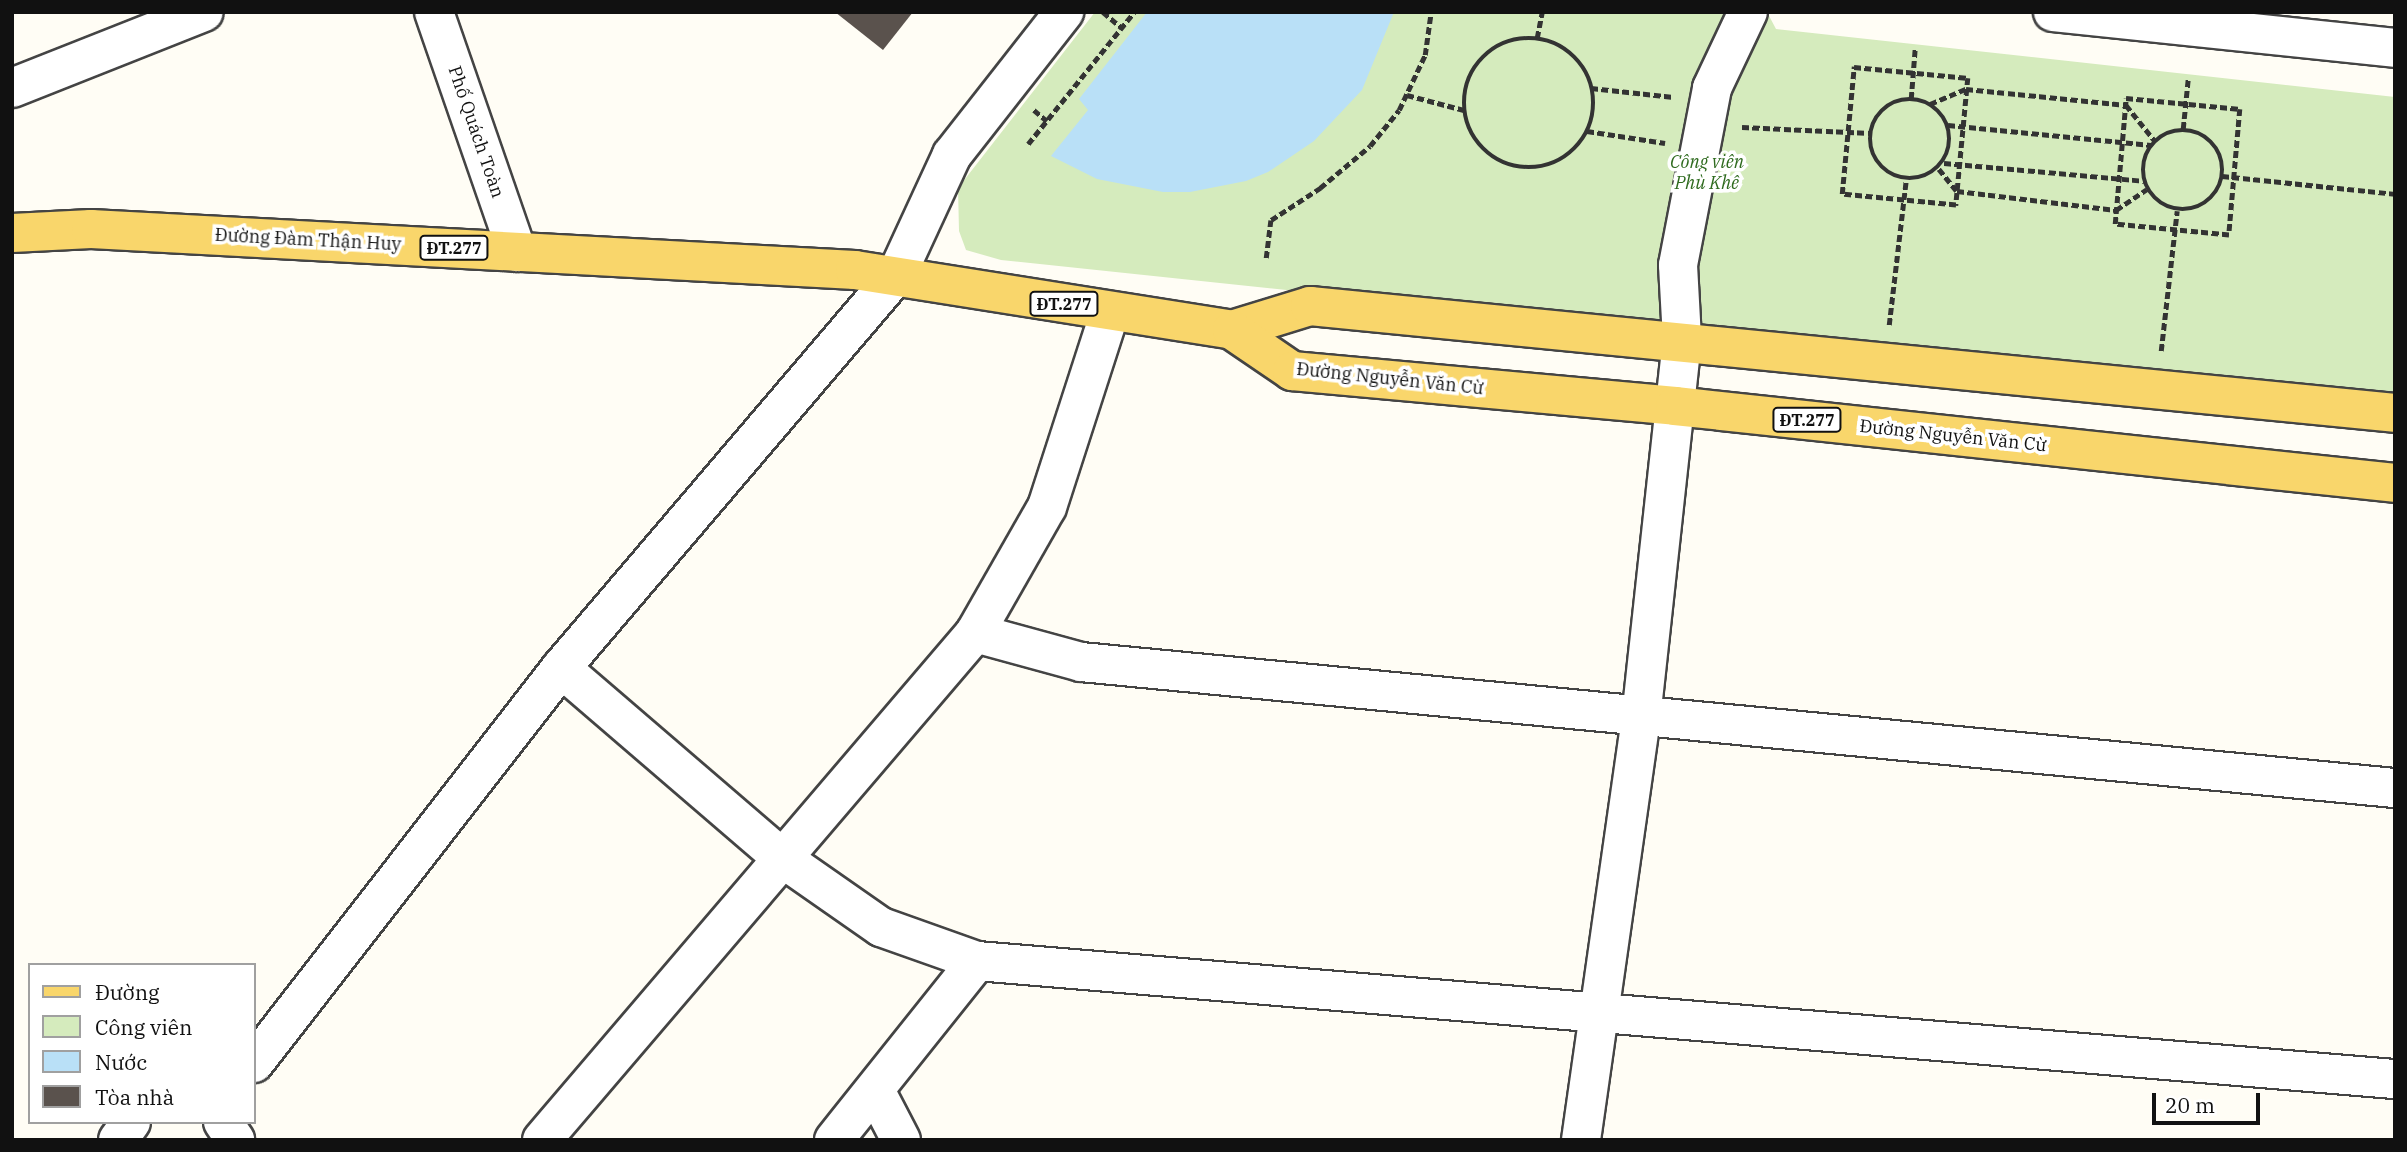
<!DOCTYPE html>
<meta charset="utf-8">
<style>
body{margin:0}
#map{position:relative;width:2407px;height:1152px;overflow:hidden;background:#fffdf5;font-family:"IBM Plex Serif",serif}
div>[style]{position:absolute}
.green>*{inset:0;background:#d5ebbd}
.water>*{inset:0;background:#b9e0f7}
.building>*{inset:0;background:#5a524d}
.path>*{height:4.5px;margin-top:-2.25px;transform-origin:0;background:repeating-linear-gradient(90deg,#333 0 7px,transparent 0 10.5px)}
.path>.ring{margin:-2.25px;padding:0;box-sizing:content-box;background:none;border:4.5px solid #333;border-radius:50%}
.roads{filter:drop-shadow(2px 0 #444) drop-shadow(-2px 0 #444) drop-shadow(0 2px #444) drop-shadow(0 -2px #444)}
.minor>*{height:38px;margin:-19px;padding:0 19px;transform-origin:19px;border-radius:19px;background:#fff}
.major>*{height:38px;margin:-19px;padding:0 19px;transform-origin:19px;border-radius:19px;background:#f9d66b}
span{translate:-50% -50%;white-space:nowrap;text-align:center;line-height:1.15;-webkit-text-stroke:7px #fff;paint-order:stroke}
.shield-label span{padding:2px 5px;background:#fff;border:2px solid;border-radius:5px;-webkit-text-stroke-width:0}
.shield-label{font-size:16px;color:#111;font-weight:700}
.street-label{font-size:18px;color:#111}
.park-label{font-size:18px;color:#2f6b1f;font-style:italic}
.frame{position:absolute;inset:0;border:14px solid #111;pointer-events:none}
.legend{position:absolute;left:28px;top:963px;width:228px;height:161px;box-sizing:border-box;background:#fff;border:2px solid #a0a0a0;margin:0;padding:9px 12px;list-style:none;font-size:21px;color:#111}
.legend li{display:flex;align-items:center;gap:14px;height:35px}
.legend b{width:35px;border:2px solid #a0a0a0}
.scale{position:absolute;left:2152px;top:1093px;width:108px;height:32px;box-sizing:border-box;border:4px solid #111;border-top:0;padding-left:9px;font-size:21px;line-height:24px;white-space:nowrap;color:#111;-webkit-text-stroke:5px #fff;paint-order:stroke}
</style>
<div id="map">
<div class="green">
<div style="clip-path:polygon(1095px 12px,1767px 12px,1776px 29px,2395px 97px,2395px 407px,1001px 260px,966px 250px,959px 231px,958px 188px)"></div>
</div>
<div class="water">
<div style="clip-path:polygon(1147px 12px,1394px 12px,1362px 90px,1314px 141px,1268px 172px,1246px 181px,1190px 192px,1163px 192px,1097px 179px,1051px 156px,1088px 110px,1079px 99px)"></div>
</div>
<div class="building">
<div style="clip-path:polygon(835px 12px,913px 12px,883px 50px)"></div>
</div>
<div class="path">
<div style="left:1103px;top:12px;width:25px;rotate:40deg"></div>
<div style="left:1537px;top:38px;width:26px;rotate:-79deg"></div>
<div class="ring" style="left:1464px;top:38px;width:125.5px;height:125.5px"></div>
<div style="left:1854px;top:67px;width:115px;rotate:5.5deg"></div>
<div style="left:1968px;top:78px;width:128px;rotate:95.4deg"></div>
<div style="left:1956px;top:205px;width:115px;rotate:-174.5deg"></div>
<div style="left:1842px;top:194px;width:128px;rotate:-84.6deg"></div>
<div style="left:1591px;top:88px;width:83px;rotate:6.2deg"></div>
<div style="left:1407px;top:95px;width:59px;rotate:14.7deg"></div>
<div style="left:2126px;top:98px;width:115px;rotate:5.5deg"></div>
<div style="left:2240px;top:109px;width:126px;rotate:95deg"></div>
<div style="left:2229px;top:235px;width:115px;rotate:-174.5deg"></div>
<div style="left:2115px;top:224px;width:126px;rotate:-85deg"></div>
<div class="ring" style="left:1870px;top:99px;width:75.5px;height:75.5px"></div>
<div style="left:1911px;top:99px;width:51px;rotate:-85.5deg"></div>
<div style="left:1930px;top:104px;width:39px;rotate:-23deg"></div>
<div style="left:1966px;top:89px;width:161px;rotate:5.7deg"></div>
<div style="left:2126px;top:105px;width:46px;rotate:51.1deg"></div>
<div style="left:1034px;top:110px;width:17px;rotate:40deg"></div>
<div style="left:1948px;top:125px;width:204px;rotate:5.6deg"></div>
<div style="left:1742px;top:127px;width:129px;rotate:2.7deg"></div>
<div style="left:2183px;top:129px;width:50px;rotate:-84.3deg"></div>
<div class="ring" style="left:2143px;top:130px;width:75.5px;height:75.5px"></div>
<div style="left:1587px;top:131px;width:79px;rotate:8.7deg"></div>
<div style="left:1028px;top:144px;width:169px;rotate:-51.2deg"></div>
<div style="left:1944px;top:163px;width:201px;rotate:5.1deg"></div>
<div style="left:1939px;top:169px;width:28px;rotate:51deg"></div>
<div style="left:1957px;top:191px;width:160px;rotate:6.8deg"></div>
<div style="left:2116px;top:210px;width:37px;rotate:-34deg"></div>
<div style="left:2222px;top:176px;width:174px;rotate:5.9deg"></div>
<div style="left:1266px;top:258px;width:38px;rotate:-83deg"></div>
<div style="left:1271px;top:220px;width:59px;rotate:-33.1deg"></div>
<div style="left:1320px;top:188px;width:65px;rotate:-40deg"></div>
<div style="left:1370px;top:146px;width:46px;rotate:-51.1deg"></div>
<div style="left:1399px;top:110px;width:61px;rotate:-64.7deg"></div>
<div style="left:1425px;top:55px;width:43px;rotate:-82.1deg"></div>
<div style="left:1889px;top:325px;width:146px;rotate:-83.3deg"></div>
<div style="left:2161px;top:351px;width:141px;rotate:-83.5deg"></div>
</div>
<div class="roads">
<div class="minor">
<div style="left:434px;top:12px;width:254px;rotate:70.9deg"></div>
<div style="left:2053px;top:12px;width:344px;rotate:6deg"></div>
<div style="left:12px;top:88px;width:206px;rotate:-21.6deg"></div>
<div style="left:975px;top:633px;width:110px;rotate:15.3deg"></div>
<div style="left:1081px;top:662px;width:1320px;rotate:5.48deg"></div>
<div style="left:561px;top:668px;width:291px;rotate:40.7deg"></div>
<div style="left:782px;top:858px;width:121px;rotate:34.9deg"></div>
<div style="left:881px;top:927px;width:102px;rotate:19.5deg"></div>
<div style="left:977px;top:961px;width:1423px;rotate:4.76deg"></div>
<div style="left:254px;top:1063px;width:500px;rotate:-52.15deg"></div>
<div style="left:561px;top:668px;width:518px;rotate:-49.54deg"></div>
<div style="left:897px;top:274px;width:131px;rotate:-65.2deg"></div>
<div style="left:952px;top:155px;width:182px;rotate:-51.9deg"></div>
<div style="left:876px;top:1092px;width:54px;rotate:62.5deg"></div>
<div style="left:223px;top:1122px;width:22px;rotate:56deg"></div>
<div style="left:118px;top:1140px;width:22px;rotate:-54deg"></div>
<div style="left:542px;top:1140px;width:667px;rotate:-49.5deg"></div>
<div style="left:975px;top:633px;width:145px;rotate:-60.3deg"></div>
<div style="left:1047px;top:507px;width:205px;rotate:-72.1deg"></div>
<div style="left:834px;top:1140px;width:229px;rotate:-51.4deg"></div>
<div style="left:1581px;top:1140px;width:426px;rotate:-81.9deg"></div>
<div style="left:1641px;top:718px;width:381px;rotate:-83.8deg"></div>
<div style="left:1682px;top:339px;width:74px;rotate:-93.1deg"></div>
<div style="left:1678px;top:265px;width:180px;rotate:-79.1deg"></div>
<div style="left:1712px;top:88px;width:84px;rotate:-64.7deg"></div>
</div>
<div class="major">
<div style="left:12px;top:233px;width:79px;rotate:-2.9deg"></div>
<div style="left:91px;top:229px;width:765px;rotate:3.07deg"></div>
<div style="left:855px;top:270px;width:382px;rotate:9deg"></div>
<div style="left:1232px;top:330px;width:82px;rotate:-17.1deg"></div>
<div style="left:1310px;top:306px;width:1090px;rotate:5.63deg"></div>
<div style="left:1232px;top:330px;width:73px;rotate:34.3deg"></div>
<div style="left:1292px;top:371px;width:385px;rotate:5.2deg"></div>
<div style="left:1675px;top:406px;width:724px;rotate:6.1deg"></div>
</div>
</div>
<div class="shield-label">
<span style="left:454px;top:248px">ĐT.277</span>
<span style="left:1064px;top:304px">ĐT.277</span>
<span style="left:1807px;top:420px">ĐT.277</span>
</div>
<div class="street-label">
<span style="left:476px;top:132px;rotate:71deg">Phố Quách Toàn</span>
<span style="left:308px;top:240px;rotate:3deg">Đường Đàm Thận Huy</span>
<span style="left:1390px;top:379px;rotate:6deg">Đường Nguyễn Văn Cừ</span>
<span style="left:1953px;top:436px;rotate:6deg">Đường Nguyễn Văn Cừ</span>
</div>
<div class="park-label">
<span style="left:1707px;top:173px">Công viên<br>Phù Khê</span>
</div>
<div class="frame"></div>
<ul class="legend">
<li><b style="height:9px;background:#f9d66b"></b>Đường</li>
<li><b style="height:19px;background:#d5ebbd"></b>Công viên</li>
<li><b style="height:19px;background:#b9e0f7"></b>Nước</li>
<li><b style="height:19px;background:#5a524d"></b>Tòa nhà</li>
</ul>
<div class="scale">20 m</div>
</div>
